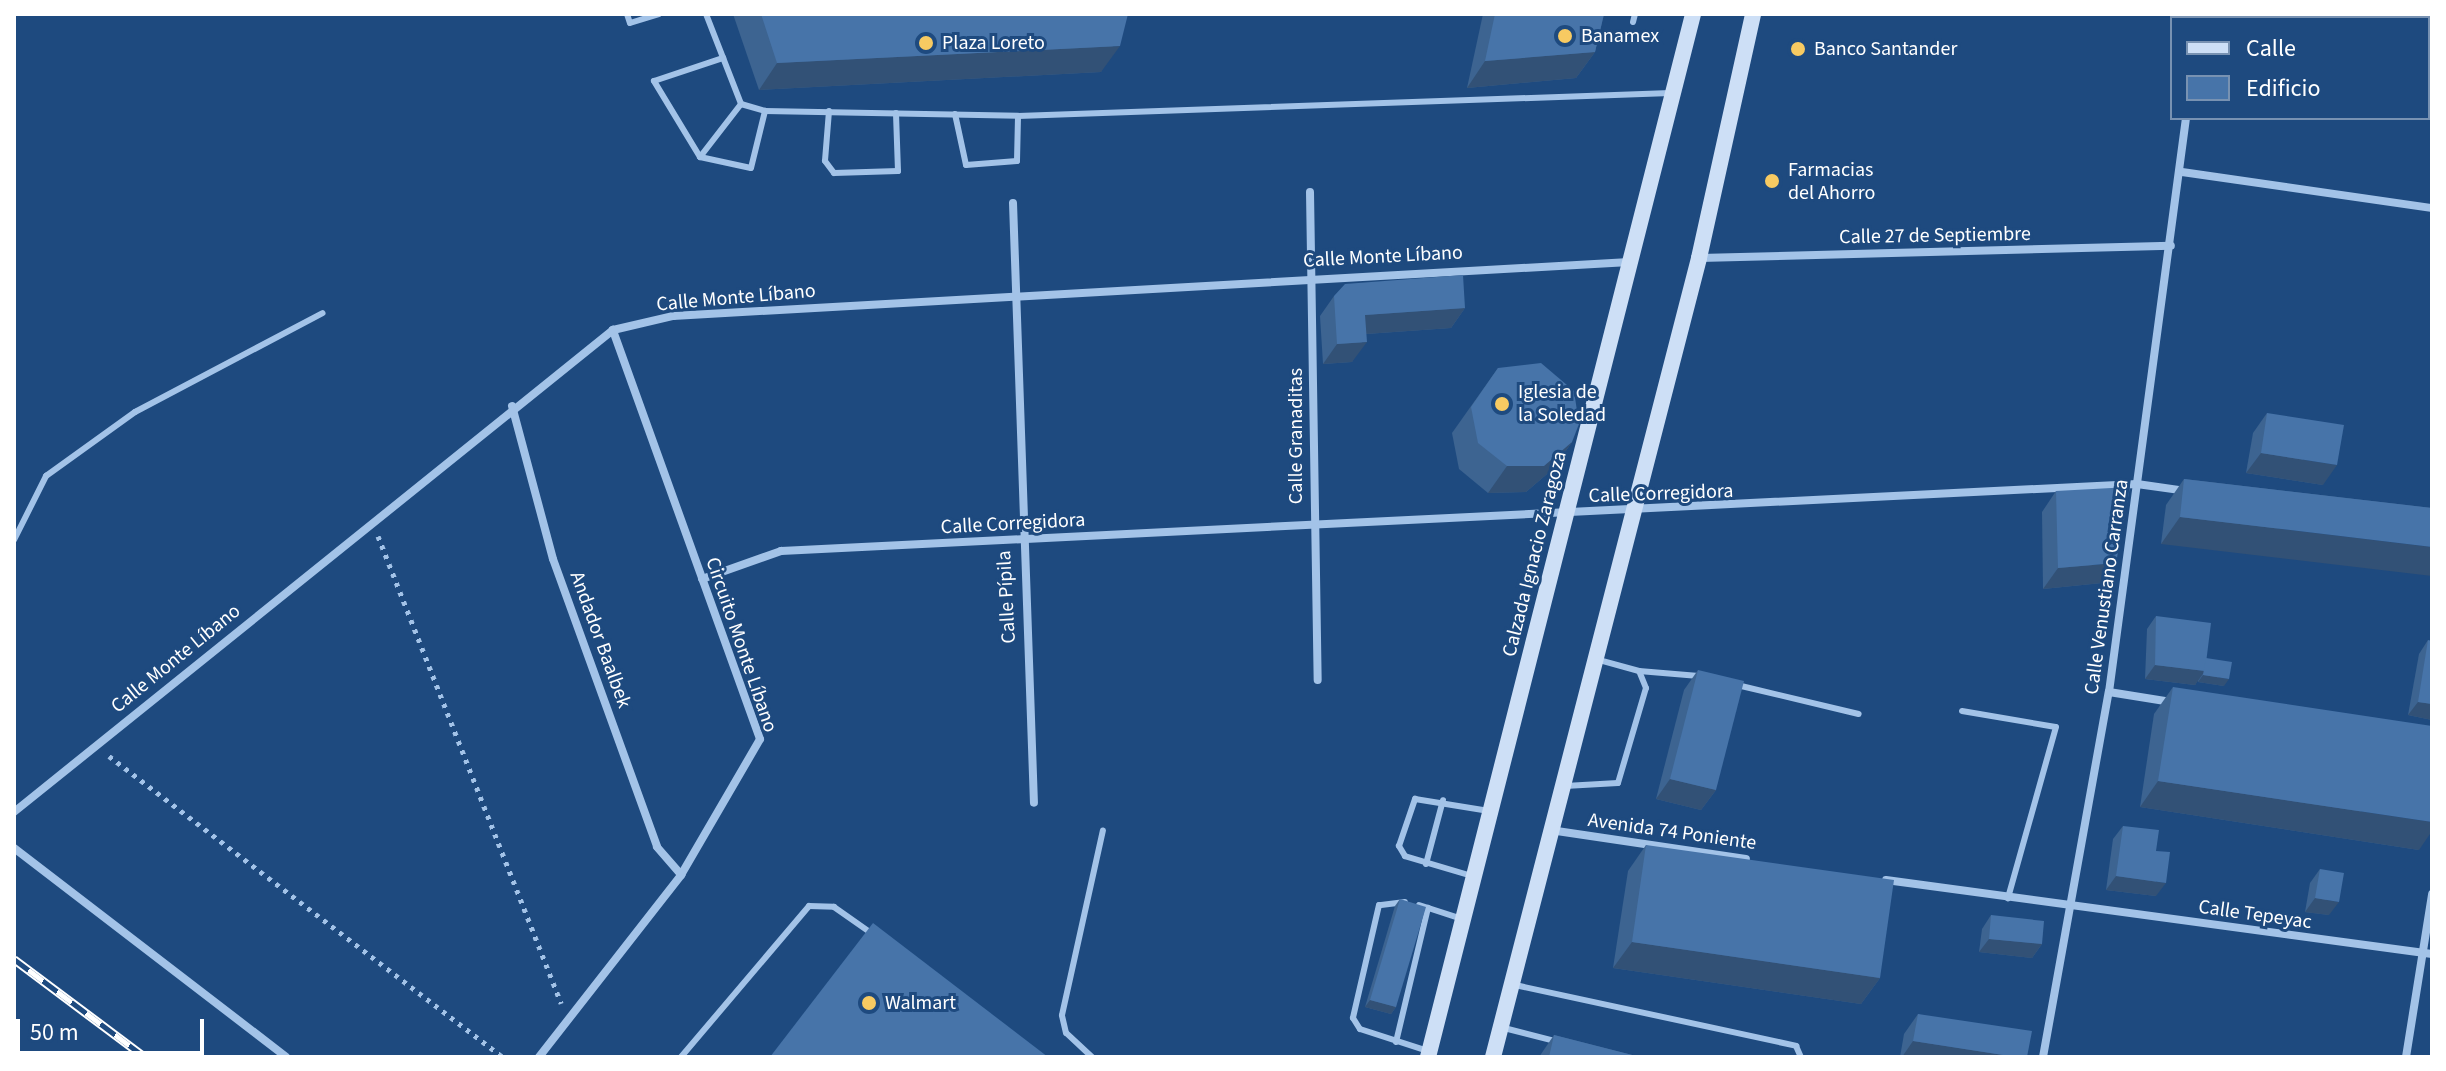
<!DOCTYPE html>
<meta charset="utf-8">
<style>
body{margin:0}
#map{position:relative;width:2446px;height:1071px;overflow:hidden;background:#1e4a7f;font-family:"Source Sans 3",sans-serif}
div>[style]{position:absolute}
.path>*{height:5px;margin-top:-2.5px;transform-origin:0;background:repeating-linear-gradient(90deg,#a3c3e8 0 4px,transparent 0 10px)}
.lane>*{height:6px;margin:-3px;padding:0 3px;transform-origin:3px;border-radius:3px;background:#a3c3e8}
.street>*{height:8px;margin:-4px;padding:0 4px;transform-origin:4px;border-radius:4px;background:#a3c3e8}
.secondary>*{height:16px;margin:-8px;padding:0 8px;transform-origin:8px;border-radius:8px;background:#cddff6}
.rail>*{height:9px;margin-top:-4.5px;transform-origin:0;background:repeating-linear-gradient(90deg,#1e4a7f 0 18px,#fff 0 36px);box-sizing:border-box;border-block:2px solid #fff}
.wall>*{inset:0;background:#3d6491}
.shaded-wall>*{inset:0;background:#325176}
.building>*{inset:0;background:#4774a9}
.dots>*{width:22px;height:22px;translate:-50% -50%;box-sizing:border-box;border:4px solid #1e4a7f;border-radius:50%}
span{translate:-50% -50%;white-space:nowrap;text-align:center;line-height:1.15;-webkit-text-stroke:6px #1e4a7f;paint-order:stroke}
.poi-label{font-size:20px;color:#fff}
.left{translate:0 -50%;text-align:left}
.street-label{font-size:20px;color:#fff}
.frame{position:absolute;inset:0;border:16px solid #fff;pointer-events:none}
.legend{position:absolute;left:2170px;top:16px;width:260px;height:104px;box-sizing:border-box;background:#1e4a7f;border:2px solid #7892b2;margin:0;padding:10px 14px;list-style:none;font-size:24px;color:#fff}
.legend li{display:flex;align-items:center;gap:16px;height:40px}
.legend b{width:40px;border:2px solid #7892b2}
.scale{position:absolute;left:16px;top:1019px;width:188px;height:36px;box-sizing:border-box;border:4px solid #fff;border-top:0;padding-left:10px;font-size:24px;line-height:28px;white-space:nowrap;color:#fff;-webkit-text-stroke:6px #1e4a7f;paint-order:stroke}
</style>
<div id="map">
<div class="path">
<div style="left:378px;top:536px;width:502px;rotate:68.6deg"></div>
<div style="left:109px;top:756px;width:496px;rotate:37.4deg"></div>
</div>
<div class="lane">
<div style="left:627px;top:14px;width:9px;rotate:72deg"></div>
<div style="left:630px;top:23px;width:30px;rotate:-17deg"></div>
<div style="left:706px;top:14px;width:97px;rotate:68.7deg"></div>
<div style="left:1633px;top:22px;width:8px;rotate:-76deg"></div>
<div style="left:741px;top:104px;width:25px;rotate:16deg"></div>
<div style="left:765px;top:111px;width:253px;rotate:1.1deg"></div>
<div style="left:1018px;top:116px;width:653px;rotate:-2.02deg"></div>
<div style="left:741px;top:104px;width:67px;rotate:127.7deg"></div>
<div style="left:700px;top:157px;width:52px;rotate:12.2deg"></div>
<div style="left:751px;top:168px;width:59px;rotate:-76.2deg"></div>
<div style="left:829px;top:111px;width:50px;rotate:94.6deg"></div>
<div style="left:825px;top:161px;width:15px;rotate:53deg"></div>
<div style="left:834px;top:173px;width:64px;rotate:-1.8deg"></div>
<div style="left:898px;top:171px;width:58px;rotate:-92deg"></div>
<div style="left:955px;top:114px;width:52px;rotate:77.8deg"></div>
<div style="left:966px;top:165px;width:51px;rotate:-4.5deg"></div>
<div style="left:1017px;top:161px;width:45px;rotate:-88.7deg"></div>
<div style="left:700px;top:157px;width:89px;rotate:-121.2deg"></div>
<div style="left:654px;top:81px;width:73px;rotate:-18.4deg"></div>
<div style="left:14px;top:540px;width:72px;rotate:-63.4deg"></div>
<div style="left:46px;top:476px;width:110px;rotate:-35.7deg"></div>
<div style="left:135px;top:412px;width:212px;rotate:-27.8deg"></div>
<div style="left:1639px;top:671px;width:60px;rotate:4.8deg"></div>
<div style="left:1737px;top:685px;width:125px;rotate:13.4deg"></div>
<div style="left:1962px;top:711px;width:95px;rotate:9.7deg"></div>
<div style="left:2056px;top:727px;width:178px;rotate:105.7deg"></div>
<div style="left:1565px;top:786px;width:53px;rotate:-3.2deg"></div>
<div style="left:1618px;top:783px;width:99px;rotate:-73.6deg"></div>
<div style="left:1646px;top:688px;width:18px;rotate:-112deg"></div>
<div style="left:1639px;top:671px;width:41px;rotate:-164.6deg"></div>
<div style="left:1426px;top:864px;width:66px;rotate:-75.1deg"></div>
<div style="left:1472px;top:876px;width:70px;rotate:-163.4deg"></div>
<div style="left:1405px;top:856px;width:12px;rotate:-121deg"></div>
<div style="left:1399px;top:846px;width:50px;rotate:-71.2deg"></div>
<div style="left:1415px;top:799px;width:75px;rotate:9.2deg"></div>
<div style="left:1405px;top:902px;width:26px;rotate:173deg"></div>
<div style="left:1379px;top:905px;width:116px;rotate:103deg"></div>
<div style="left:1353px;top:1018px;width:13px;rotate:58deg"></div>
<div style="left:1360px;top:1029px;width:71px;rotate:17.9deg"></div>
<div style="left:1419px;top:905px;width:45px;rotate:18deg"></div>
<div style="left:1515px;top:985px;width:288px;rotate:12.2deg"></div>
<div style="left:1796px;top:1046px;width:12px;rotate:66deg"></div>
<div style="left:1504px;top:1028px;width:57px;rotate:14.3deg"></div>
<div style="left:1396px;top:1042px;width:138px;rotate:-76.6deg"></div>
<div style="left:681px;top:1057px;width:198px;rotate:-49.7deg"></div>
<div style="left:809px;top:906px;width:25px;rotate:2deg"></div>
<div style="left:834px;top:907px;width:49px;rotate:35deg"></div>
<div style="left:1092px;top:1057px;width:35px;rotate:-137deg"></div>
<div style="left:1066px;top:1033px;width:18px;rotate:-103deg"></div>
<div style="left:1062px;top:1015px;width:189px;rotate:-77.5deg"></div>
</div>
<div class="street">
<div style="left:2194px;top:18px;width:4px;rotate:-76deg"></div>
<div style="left:2182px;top:172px;width:253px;rotate:8.2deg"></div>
<div style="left:1310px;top:192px;width:488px;rotate:89.1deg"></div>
<div style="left:1013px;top:203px;width:600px;rotate:88deg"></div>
<div style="left:1700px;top:258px;width:471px;rotate:-1.5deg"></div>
<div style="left:512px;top:406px;width:158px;rotate:75deg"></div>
<div style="left:553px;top:559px;width:306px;rotate:70.1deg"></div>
<div style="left:657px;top:847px;width:37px;rotate:49deg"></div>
<div style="left:702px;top:579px;width:84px;rotate:-19.5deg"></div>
<div style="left:781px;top:551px;width:1358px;rotate:-2.83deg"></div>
<div style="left:2137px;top:484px;width:49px;rotate:8.1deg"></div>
<div style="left:2109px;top:692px;width:63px;rotate:9.2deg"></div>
<div style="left:14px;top:812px;width:769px;rotate:-38.82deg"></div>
<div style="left:613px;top:330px;width:62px;rotate:-13.1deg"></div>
<div style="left:673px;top:316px;width:958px;rotate:-3.23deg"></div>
<div style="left:1550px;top:830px;width:198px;rotate:8.4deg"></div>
<div style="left:14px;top:848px;width:343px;rotate:37.5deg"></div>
<div style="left:1886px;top:880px;width:551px;rotate:7.72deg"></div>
<div style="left:539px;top:1057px;width:231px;rotate:-52deg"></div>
<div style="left:681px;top:875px;width:157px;rotate:-59.8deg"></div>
<div style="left:760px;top:739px;width:435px;rotate:-109.8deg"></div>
<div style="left:2043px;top:1057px;width:371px;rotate:-79.8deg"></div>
<div style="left:2109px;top:692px;width:579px;rotate:-82.36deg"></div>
<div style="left:2406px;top:1057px;width:165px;rotate:-80.9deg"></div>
</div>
<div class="secondary">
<div style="left:1428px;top:1057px;width:1076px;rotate:-75.74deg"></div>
<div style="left:1493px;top:1057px;width:825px;rotate:-75.54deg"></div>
<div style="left:1699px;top:258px;width:250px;rotate:-77.5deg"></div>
</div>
<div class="rail">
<div style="left:14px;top:959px;width:164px;rotate:36.8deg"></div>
</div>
<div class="wall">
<div style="clip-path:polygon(733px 14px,1128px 14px,1101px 72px,759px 90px)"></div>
<div style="clip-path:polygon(1483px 14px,1604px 14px,1595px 52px,1576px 78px,1467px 88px)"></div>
<div style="clip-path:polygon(1334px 296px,1465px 308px,1451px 328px,1366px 334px,1352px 362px,1323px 364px,1320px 316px)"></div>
<div style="clip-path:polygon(1498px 368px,1572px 442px,1554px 468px,1526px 492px,1488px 493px,1459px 469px,1452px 433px)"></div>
<div style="clip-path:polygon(2267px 413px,2323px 485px,2246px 473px,2253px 433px)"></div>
<div style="clip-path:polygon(2184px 479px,2432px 508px,2161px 544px,2166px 505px)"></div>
<div style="clip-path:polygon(2056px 491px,2102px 583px,2043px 589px,2042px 512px)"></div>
<div style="clip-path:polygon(2156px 616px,2206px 658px,2224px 686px,2198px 682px,2198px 680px,2195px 685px,2145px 679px,2147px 629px)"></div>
<div style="clip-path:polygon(2428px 640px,2432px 720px,2408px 715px,2419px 654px)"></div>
<div style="clip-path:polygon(1698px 670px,1716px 790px,1701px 810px,1656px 799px,1684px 690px)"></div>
<div style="clip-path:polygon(2173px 687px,2419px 850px,2140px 807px,2154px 714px)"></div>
<div style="clip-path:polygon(2123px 826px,2156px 851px,2156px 896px,2106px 890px,2113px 839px)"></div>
<div style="clip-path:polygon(1646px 845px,1880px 978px,1861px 1004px,1613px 968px,1628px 871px)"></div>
<div style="clip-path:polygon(2320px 869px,2329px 915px,2305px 912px,2310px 883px)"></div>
<div style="clip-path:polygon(1400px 899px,1396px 1007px,1391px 1014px,1365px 1007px,1395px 906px)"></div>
<div style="clip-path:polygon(1991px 915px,2042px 944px,2032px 958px,1979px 952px,1982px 929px)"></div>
<div style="clip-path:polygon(1918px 1014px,2027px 1057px,1900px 1057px,1904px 1034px)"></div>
<div style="clip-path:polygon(1554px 1035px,1640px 1057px,1539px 1057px)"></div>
</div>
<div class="shaded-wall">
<div style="clip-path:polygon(1120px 46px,1101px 72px,759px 90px,777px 63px)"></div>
<div style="clip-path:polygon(1595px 52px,1576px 78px,1467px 88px,1485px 61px)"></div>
<div style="clip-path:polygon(1465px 308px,1451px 328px,1351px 335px,1365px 315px)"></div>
<div style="clip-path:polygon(1367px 342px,1352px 362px,1323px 364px,1337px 344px)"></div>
<div style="clip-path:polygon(1572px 442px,1554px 468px,1526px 492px,1488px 493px,1507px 466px)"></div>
<div style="clip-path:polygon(2261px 453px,2337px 465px,2323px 485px,2246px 473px)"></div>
<div style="clip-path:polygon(2180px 517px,2432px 547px,2432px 576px,2161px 544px)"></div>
<div style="clip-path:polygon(2116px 563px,2102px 583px,2043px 589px,2058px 568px)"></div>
<div style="clip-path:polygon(2155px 665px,2205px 671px,2195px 685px,2145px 679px)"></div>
<div style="clip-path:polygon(2203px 675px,2229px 679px,2224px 686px,2198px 682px)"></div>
<div style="clip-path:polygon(2418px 702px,2432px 704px,2432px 720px,2408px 715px)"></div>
<div style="clip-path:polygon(1670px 779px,1716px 790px,1701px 810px,1656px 799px)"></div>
<div style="clip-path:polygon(2158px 781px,2432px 822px,2432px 831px,2419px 850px,2140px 807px)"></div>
<div style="clip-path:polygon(2116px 876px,2166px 883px,2156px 896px,2106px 890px)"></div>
<div style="clip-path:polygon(2315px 898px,2339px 902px,2329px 915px,2305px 912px)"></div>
<div style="clip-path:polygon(1989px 939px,2042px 944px,2032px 958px,1979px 952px)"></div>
<div style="clip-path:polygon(1632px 942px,1880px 978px,1861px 1004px,1613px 968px)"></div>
<div style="clip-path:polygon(1370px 1000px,1396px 1007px,1391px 1014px,1365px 1007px)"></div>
<div style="clip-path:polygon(1913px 1041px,2016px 1057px,1902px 1057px)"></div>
</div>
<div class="building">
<div style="clip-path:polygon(761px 14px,1128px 14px,1120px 46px,777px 63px)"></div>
<div style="clip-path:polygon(1495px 14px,1604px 14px,1595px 52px,1485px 61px)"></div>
<div style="clip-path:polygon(1463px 275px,1465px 308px,1365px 315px,1367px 342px,1337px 344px,1334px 296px,1345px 284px)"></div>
<div style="clip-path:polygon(1541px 363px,1574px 391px,1579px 424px,1572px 442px,1544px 466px,1507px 466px,1478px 443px,1471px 407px,1498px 368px)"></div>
<div style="clip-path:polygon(2267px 413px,2344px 425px,2337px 465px,2261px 453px)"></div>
<div style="clip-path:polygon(2184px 479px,2432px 508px,2432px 547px,2180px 517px)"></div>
<div style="clip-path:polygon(2130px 487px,2116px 563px,2058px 568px,2056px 491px)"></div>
<div style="clip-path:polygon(2156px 616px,2211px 623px,2205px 671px,2155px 665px)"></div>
<div style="clip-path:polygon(2428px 640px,2432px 641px,2432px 704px,2418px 702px)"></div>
<div style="clip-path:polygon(2206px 658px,2232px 662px,2229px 679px,2203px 675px)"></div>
<div style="clip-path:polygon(1698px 670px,1744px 681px,1716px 790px,1670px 779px)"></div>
<div style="clip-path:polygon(2173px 687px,2432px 726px,2432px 822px,2158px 781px)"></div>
<div style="clip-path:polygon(2123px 826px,2159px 830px,2156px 851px,2170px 852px,2166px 883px,2116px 876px)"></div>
<div style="clip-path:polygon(1646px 845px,1894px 880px,1880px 978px,1632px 942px)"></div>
<div style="clip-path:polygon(2320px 869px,2344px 873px,2339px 902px,2315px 898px)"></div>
<div style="clip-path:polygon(1400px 899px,1426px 907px,1396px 1007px,1370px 1000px)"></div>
<div style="clip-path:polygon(1991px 915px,2044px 921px,2042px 944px,1989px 939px)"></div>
<div style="clip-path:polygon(873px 923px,1048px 1057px,770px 1057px)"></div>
<div style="clip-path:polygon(1918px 1014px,2032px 1031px,2027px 1057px,2016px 1057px,1913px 1041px)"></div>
<div style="clip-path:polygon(1554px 1035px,1640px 1057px,1549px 1057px)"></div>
</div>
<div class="dots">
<div style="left:1565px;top:36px;background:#f7ca62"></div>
<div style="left:926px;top:43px;background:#f7ca62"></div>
<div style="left:1798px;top:49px;background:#f7ca62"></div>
<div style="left:1772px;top:181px;background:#f7ca62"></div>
<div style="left:1502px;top:404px;background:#f7ca62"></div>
<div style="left:869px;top:1003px;background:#f7ca62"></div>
</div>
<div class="poi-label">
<span class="left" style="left:1581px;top:36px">Banamex</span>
<span class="left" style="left:942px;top:43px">Plaza Loreto</span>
<span class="left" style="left:1814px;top:49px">Banco Santander</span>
<span class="left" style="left:1788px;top:182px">Farmacias<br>del Ahorro</span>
<span class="left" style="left:1518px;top:404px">Iglesia de<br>la Soledad</span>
<span class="left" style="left:885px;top:1003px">Walmart</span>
</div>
<div class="street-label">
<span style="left:1935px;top:236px;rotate:-1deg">Calle 27 de Septiembre</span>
<span style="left:1383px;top:257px;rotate:-3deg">Calle Monte Líbano</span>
<span style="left:736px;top:298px;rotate:-5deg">Calle Monte Líbano</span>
<span style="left:1296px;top:436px;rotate:-90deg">Calle Granaditas</span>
<span style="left:1661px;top:494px;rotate:-2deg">Calle Corregidora</span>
<span style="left:1013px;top:524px;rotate:-3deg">Calle Corregidora</span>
<span style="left:1535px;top:554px;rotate:-76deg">Calzada Ignacio Zaragoza</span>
<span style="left:2107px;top:587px;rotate:-82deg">Calle Venustiano Carranza</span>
<span style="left:1007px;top:597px;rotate:-93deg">Calle Pípila</span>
<span style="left:600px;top:640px;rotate:70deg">Andador Baalbek</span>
<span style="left:741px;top:645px;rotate:71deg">Circuito Monte Líbano</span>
<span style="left:176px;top:659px;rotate:-39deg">Calle Monte Líbano</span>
<span style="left:1672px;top:832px;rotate:8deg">Avenida 74 Poniente</span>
<span style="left:2255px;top:915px;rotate:8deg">Calle Tepeyac</span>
</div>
<div class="frame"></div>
<ul class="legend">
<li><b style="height:10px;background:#cddff6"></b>Calle</li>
<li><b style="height:22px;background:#4774a9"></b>Edificio</li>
</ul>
<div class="scale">50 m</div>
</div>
